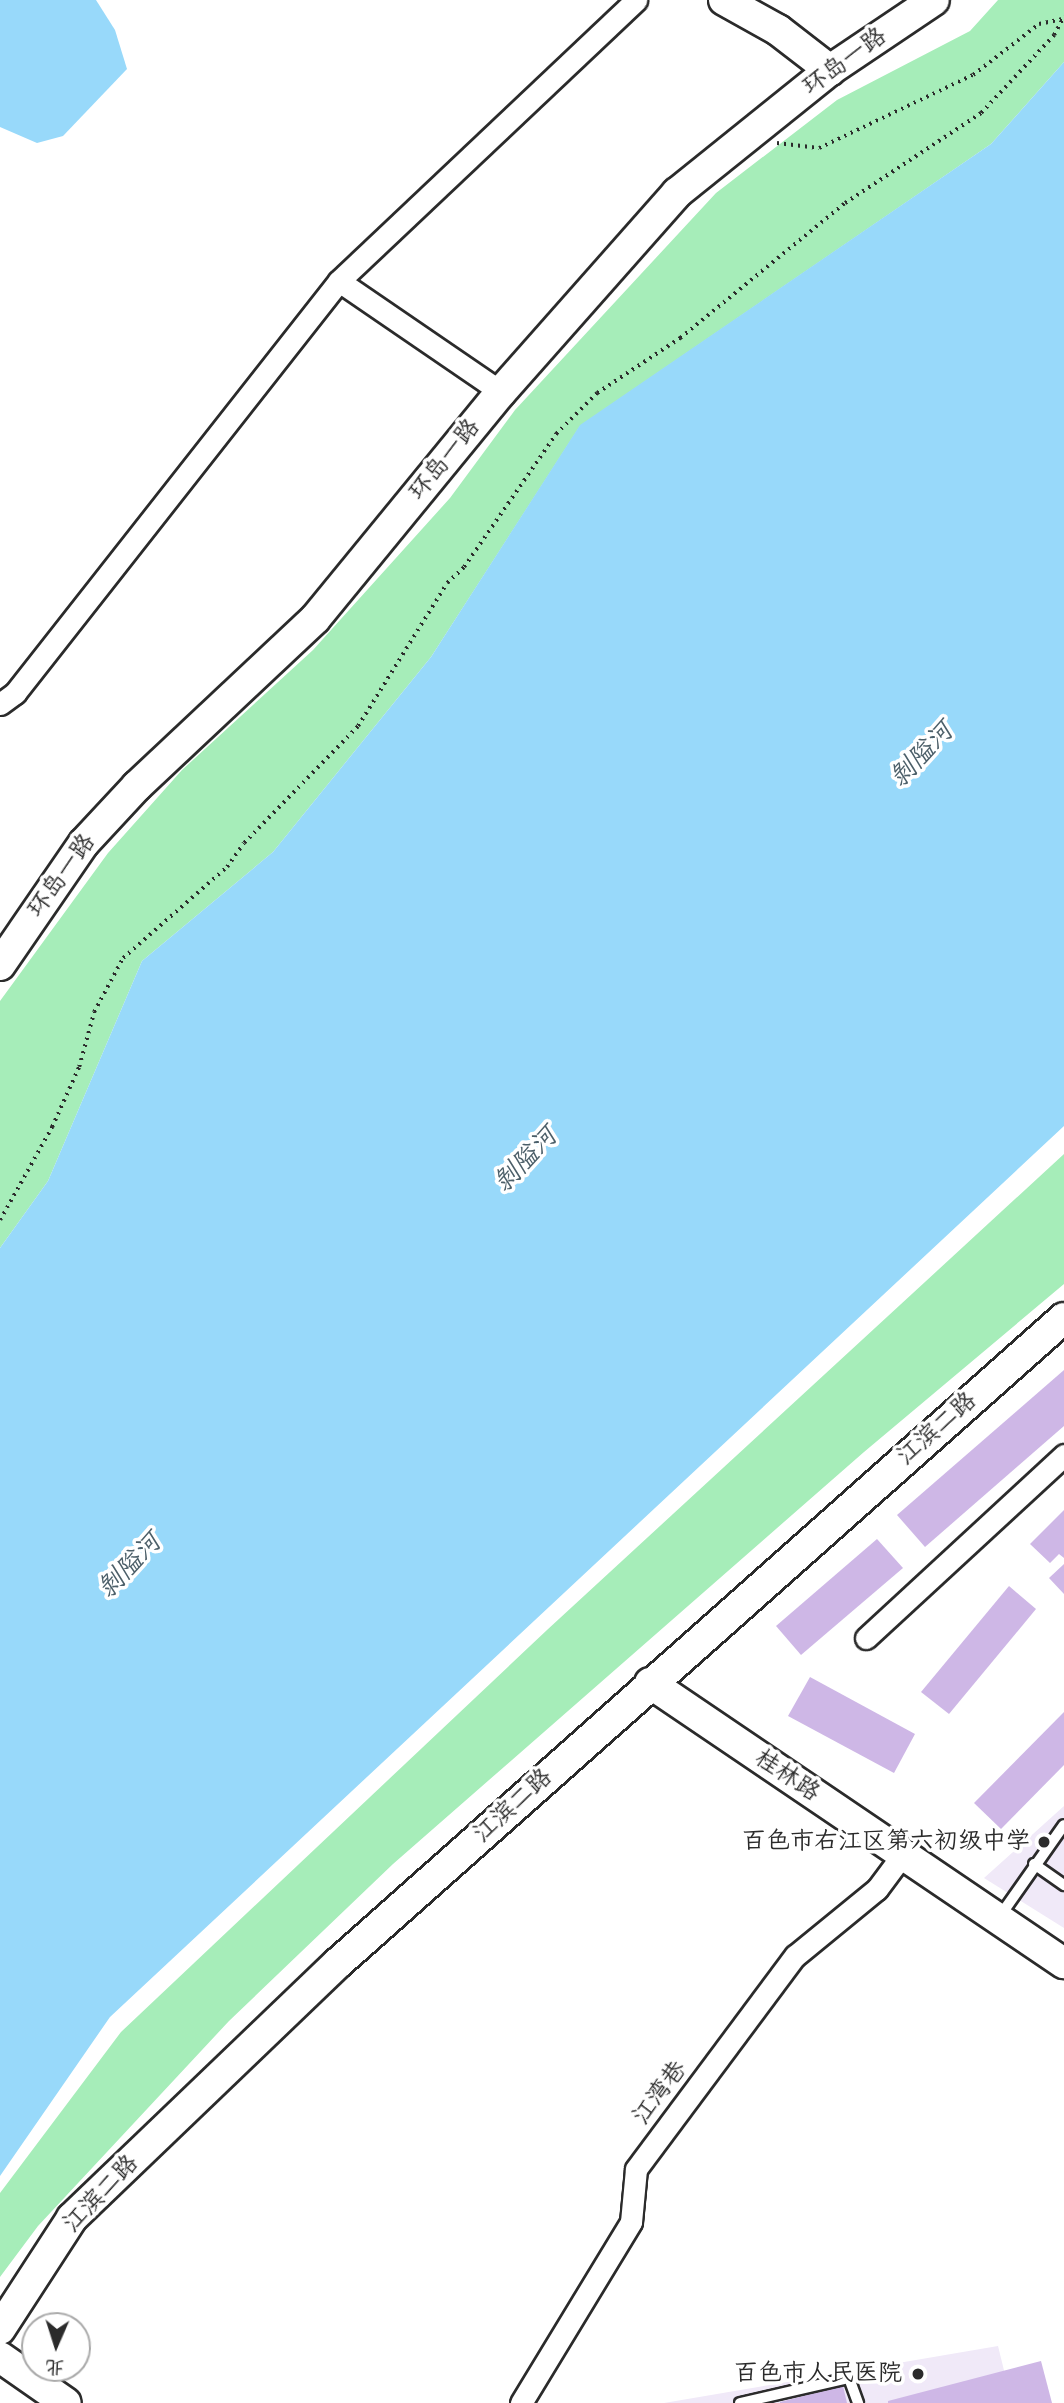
<!DOCTYPE html>
<meta charset="utf-8">
<style>
body{margin:0}
#map{position:relative;width:1064px;height:2403px;overflow:hidden;background:#fff;font-family:"Architects Daughter","LXGW WenKai TC",sans-serif}
div>[style]{position:absolute}
.built>*{inset:0;background:#f0e9f8}
.green>*{inset:0;background:#a6edb9}
.water>*{inset:0;background:#98d9fa}
.building>*{inset:0;background:#ceb7e6}
.path>*{height:3.5px;margin-top:-1.75px;transform-origin:0;background:repeating-linear-gradient(90deg,#2b2b2b 0 2px,transparent 0 7px)}
.roads{filter:drop-shadow(2px 0 #2b2b2b) drop-shadow(-2px 0 #2b2b2b) drop-shadow(0 2px #2b2b2b) drop-shadow(0 -2px #2b2b2b)}
.lane>*{height:10px;margin:-5px;padding:0 5px;transform-origin:5px;border-radius:5px;background:#fff}
.street>*{height:21px;margin:-10.5px;padding:0 10.5px;transform-origin:10.5px;border-radius:10.5px;background:#fff}
.secondary>*{height:30px;margin:-15px;padding:0 15px;transform-origin:15px;border-radius:15px;background:#fff}
.dots>*{width:19px;height:19px;translate:-50% -50%;box-sizing:border-box;border:4px solid #fff;border-radius:50%}
span{translate:-50% -50%;white-space:nowrap;text-align:center;line-height:1.15;-webkit-text-stroke:7px #fff;paint-order:stroke}
.street-label{font-size:24px;color:#2b2b2b}
.poi-label{font-size:24px;color:#2b2b2b}
.right{translate:-100% -50%;text-align:right}
.water-label{font-size:26px;color:#4c5f69;font-style:italic}
.north{position:absolute;left:21px;top:2312px;width:70px;height:70px;box-sizing:border-box;background:#fff;border:2px solid #aaa;border-radius:50%;rotate:183deg;font-size:19px;font-weight:700;line-height:28px;text-align:center;color:#2b2b2b}
.north::after{content:'';display:block;margin:auto;width:24px;height:32px;background:#2b2b2b;clip-path:polygon(50% 0,100% 100%,50% 72%,0 100%)}
</style>
<div id="map">
<div class="built">
<div style="clip-path:polygon(1064px 1806px,1064px 1928px,984px 1878px)"></div>
<div style="clip-path:polygon(998px 2346px,1012px 2403px,664px 2403px)"></div>
</div>
<div class="green">
<div style="clip-path:polygon(998px 0,1064px 0,1064px 62px,991px 144px,580px 426px,431px 657px,273px 852px,142px 961px,48px 1181px,0 1248px,0 1001px,108px 853px,182px 770px,313px 650px,450px 498px,515px 410px,716px 193px,837px 100px,970px 31px)"></div>
<div style="clip-path:polygon(1064px 1154px,1064px 1284px,864px 1452px,393px 1864px,229px 2021px,38px 2226px,0 2277px,0 2193px,121px 2032px,547px 1630px)"></div>
</div>
<div class="water">
<div style="clip-path:polygon(0 0,96px 0,115px 30px,127px 69px,63px 136px,37px 143px,0 127px)"></div>
<div style="clip-path:polygon(1064px 62px,1064px 1126px,110px 2017px,0 2176px,0 1248px,48px 1181px,142px 961px,273px 852px,431px 657px,580px 425px,991px 144px)"></div>
</div>
<div class="building">
<div style="clip-path:polygon(1064px 1370px,1064px 1426px,925px 1547px,897px 1515px)"></div>
<div style="clip-path:polygon(1064px 1510px,1064px 1558px,1059px 1554px,1050px 1563px,1030px 1544px)"></div>
<div style="clip-path:polygon(877px 1539px,903px 1568px,801px 1655px,776px 1626px)"></div>
<div style="clip-path:polygon(1064px 1564px,1064px 1594px,1049px 1578px)"></div>
<div style="clip-path:polygon(1009px 1586px,1036px 1609px,949px 1714px,921px 1692px)"></div>
<div style="clip-path:polygon(810px 1677px,915px 1734px,894px 1773px,788px 1716px)"></div>
<div style="clip-path:polygon(1064px 1712px,1064px 1765px,1001px 1829px,974px 1803px)"></div>
<div style="clip-path:polygon(1041px 2361px,1052px 2403px,888px 2403px,888px 2401px)"></div>
<div style="clip-path:polygon(843px 2386px,847px 2403px,780px 2403px,780px 2402px)"></div>
</div>
<div class="path">
<div style="left:777px;top:143px;width:42px;rotate:6.8deg"></div>
<div style="left:819px;top:148px;width:170px;rotate:-25.4deg"></div>
<div style="left:973px;top:75px;width:83px;rotate:-37.7deg"></div>
<div style="left:1039px;top:24px;width:24px;rotate:-12deg"></div>
<div style="left:0;top:1220px;width:107px;rotate:-60.8deg"></div>
<div style="left:52px;top:1127px;width:66px;rotate:-65.8deg"></div>
<div style="left:79px;top:1067px;width:57px;rotate:-74.7deg"></div>
<div style="left:94px;top:1012px;width:61px;rotate:-61.8deg"></div>
<div style="left:123px;top:958px;width:138px;rotate:-41.2deg"></div>
<div style="left:227px;top:867px;width:29px;rotate:-55deg"></div>
<div style="left:244px;top:843px;width:163px;rotate:-45.7deg"></div>
<div style="left:358px;top:726px;width:168px;rotate:-58.1deg"></div>
<div style="left:447px;top:583px;width:23px;rotate:-43deg"></div>
<div style="left:464px;top:567px;width:162px;rotate:-55.3deg"></div>
<div style="left:556px;top:434px;width:58px;rotate:-45deg"></div>
<div style="left:597px;top:393px;width:100px;rotate:-33.5deg"></div>
<div style="left:680px;top:338px;width:213px;rotate:-39.3deg"></div>
<div style="left:845px;top:203px;width:163px;rotate:-33.5deg"></div>
<div style="left:981px;top:113px;width:107px;rotate:-46.9deg"></div>
<div style="left:1054px;top:35px;width:21px;rotate:-62deg"></div>
</div>
<div class="roads">
<div class="lane">
<div style="left:1034px;top:1864px;width:37px;rotate:35deg"></div>
<div style="left:1000px;top:1916px;width:111px;rotate:-54.9deg"></div>
<div style="left:740px;top:2403px;width:112px;rotate:-12.9deg"></div>
<div style="left:849px;top:2378px;width:27px;rotate:70deg"></div>
</div>
<div class="street">
<div style="left:339px;top:281px;width:409px;rotate:-43.4deg"></div>
<div style="left:0;top:704px;width:19px;rotate:-36deg"></div>
<div style="left:15px;top:693px;width:524px;rotate:-51.82deg"></div>
<div style="left:339px;top:281px;width:196px;rotate:34.4deg"></div>
<div style="left:866px;top:1638px;width:270px;rotate:-42.7deg"></div>
<div style="left:521px;top:2403px;width:212px;rotate:-58.7deg"></div>
<div style="left:631px;top:2222px;width:53px;rotate:-84.6deg"></div>
<div style="left:636px;top:2169px;width:266px;rotate:-53.3deg"></div>
<div style="left:795px;top:1956px;width:106px;rotate:-39.3deg"></div>
<div style="left:877px;top:1889px;width:44px;rotate:-53.4deg"></div>
</div>
<div class="secondary">
<div style="left:724px;top:0;width:62px;rotate:29.1deg"></div>
<div style="left:778px;top:30px;width:66px;rotate:37.6deg"></div>
<div style="left:0;top:965px;width:148px;rotate:-55.5deg"></div>
<div style="left:84px;top:843px;width:78px;rotate:-47.1deg"></div>
<div style="left:137px;top:786px;width:244px;rotate:-43.2deg"></div>
<div style="left:315px;top:619px;width:293px;rotate:-50.7deg"></div>
<div style="left:501px;top:392px;width:266px;rotate:-48.5deg"></div>
<div style="left:677px;top:193px;width:196px;rotate:-38.8deg"></div>
<div style="left:830px;top:70px;width:125px;rotate:-33.9deg"></div>
<div style="left:650px;top:1683px;width:500px;rotate:34.1deg"></div>
<div style="left:0;top:2329px;width:132px;rotate:-57deg"></div>
<div style="left:72px;top:2218px;width:368px;rotate:-43.8deg"></div>
<div style="left:338px;top:1963px;width:971px;rotate:-41.62deg"></div>
<div style="left:0;top:2357px;width:80px;rotate:34.9deg"></div>
</div>
</div>
<div class="dots">
<div style="left:1044px;top:1842px;background:#2b2b2b"></div>
<div style="left:918px;top:2374px;background:#2b2b2b"></div>
</div>
<div class="street-label">
<span style="left:845px;top:62px;rotate:-36deg">环岛一路</span>
<span style="left:445px;top:460px;rotate:-51deg">环岛一路</span>
<span style="left:62px;top:876px;rotate:-54deg">环岛一路</span>
<span style="left:937px;top:1429px;rotate:-41deg">江滨二路</span>
<span style="left:787px;top:1776px;rotate:34deg">桂林路</span>
<span style="left:513px;top:1806px;rotate:-42deg">江滨二路</span>
<span style="left:660px;top:2093px;rotate:-53deg">江湾巷</span>
<span style="left:101px;top:2194px;rotate:-46deg">江滨二路</span>
</div>
<div class="poi-label">
<span class="right" style="left:1030px;top:1842px">百色市右江区第六初级中学</span>
<span class="right" style="left:902px;top:2374px">百色市人民医院</span>
</div>
<div class="water-label">
<span style="left:922px;top:755px;rotate:-46deg">剥隘河</span>
<span style="left:526px;top:1160px;rotate:-46deg">剥隘河</span>
<span style="left:130px;top:1566px;rotate:-46deg">剥隘河</span>
</div>
<div class="north">北</div>
</div>
